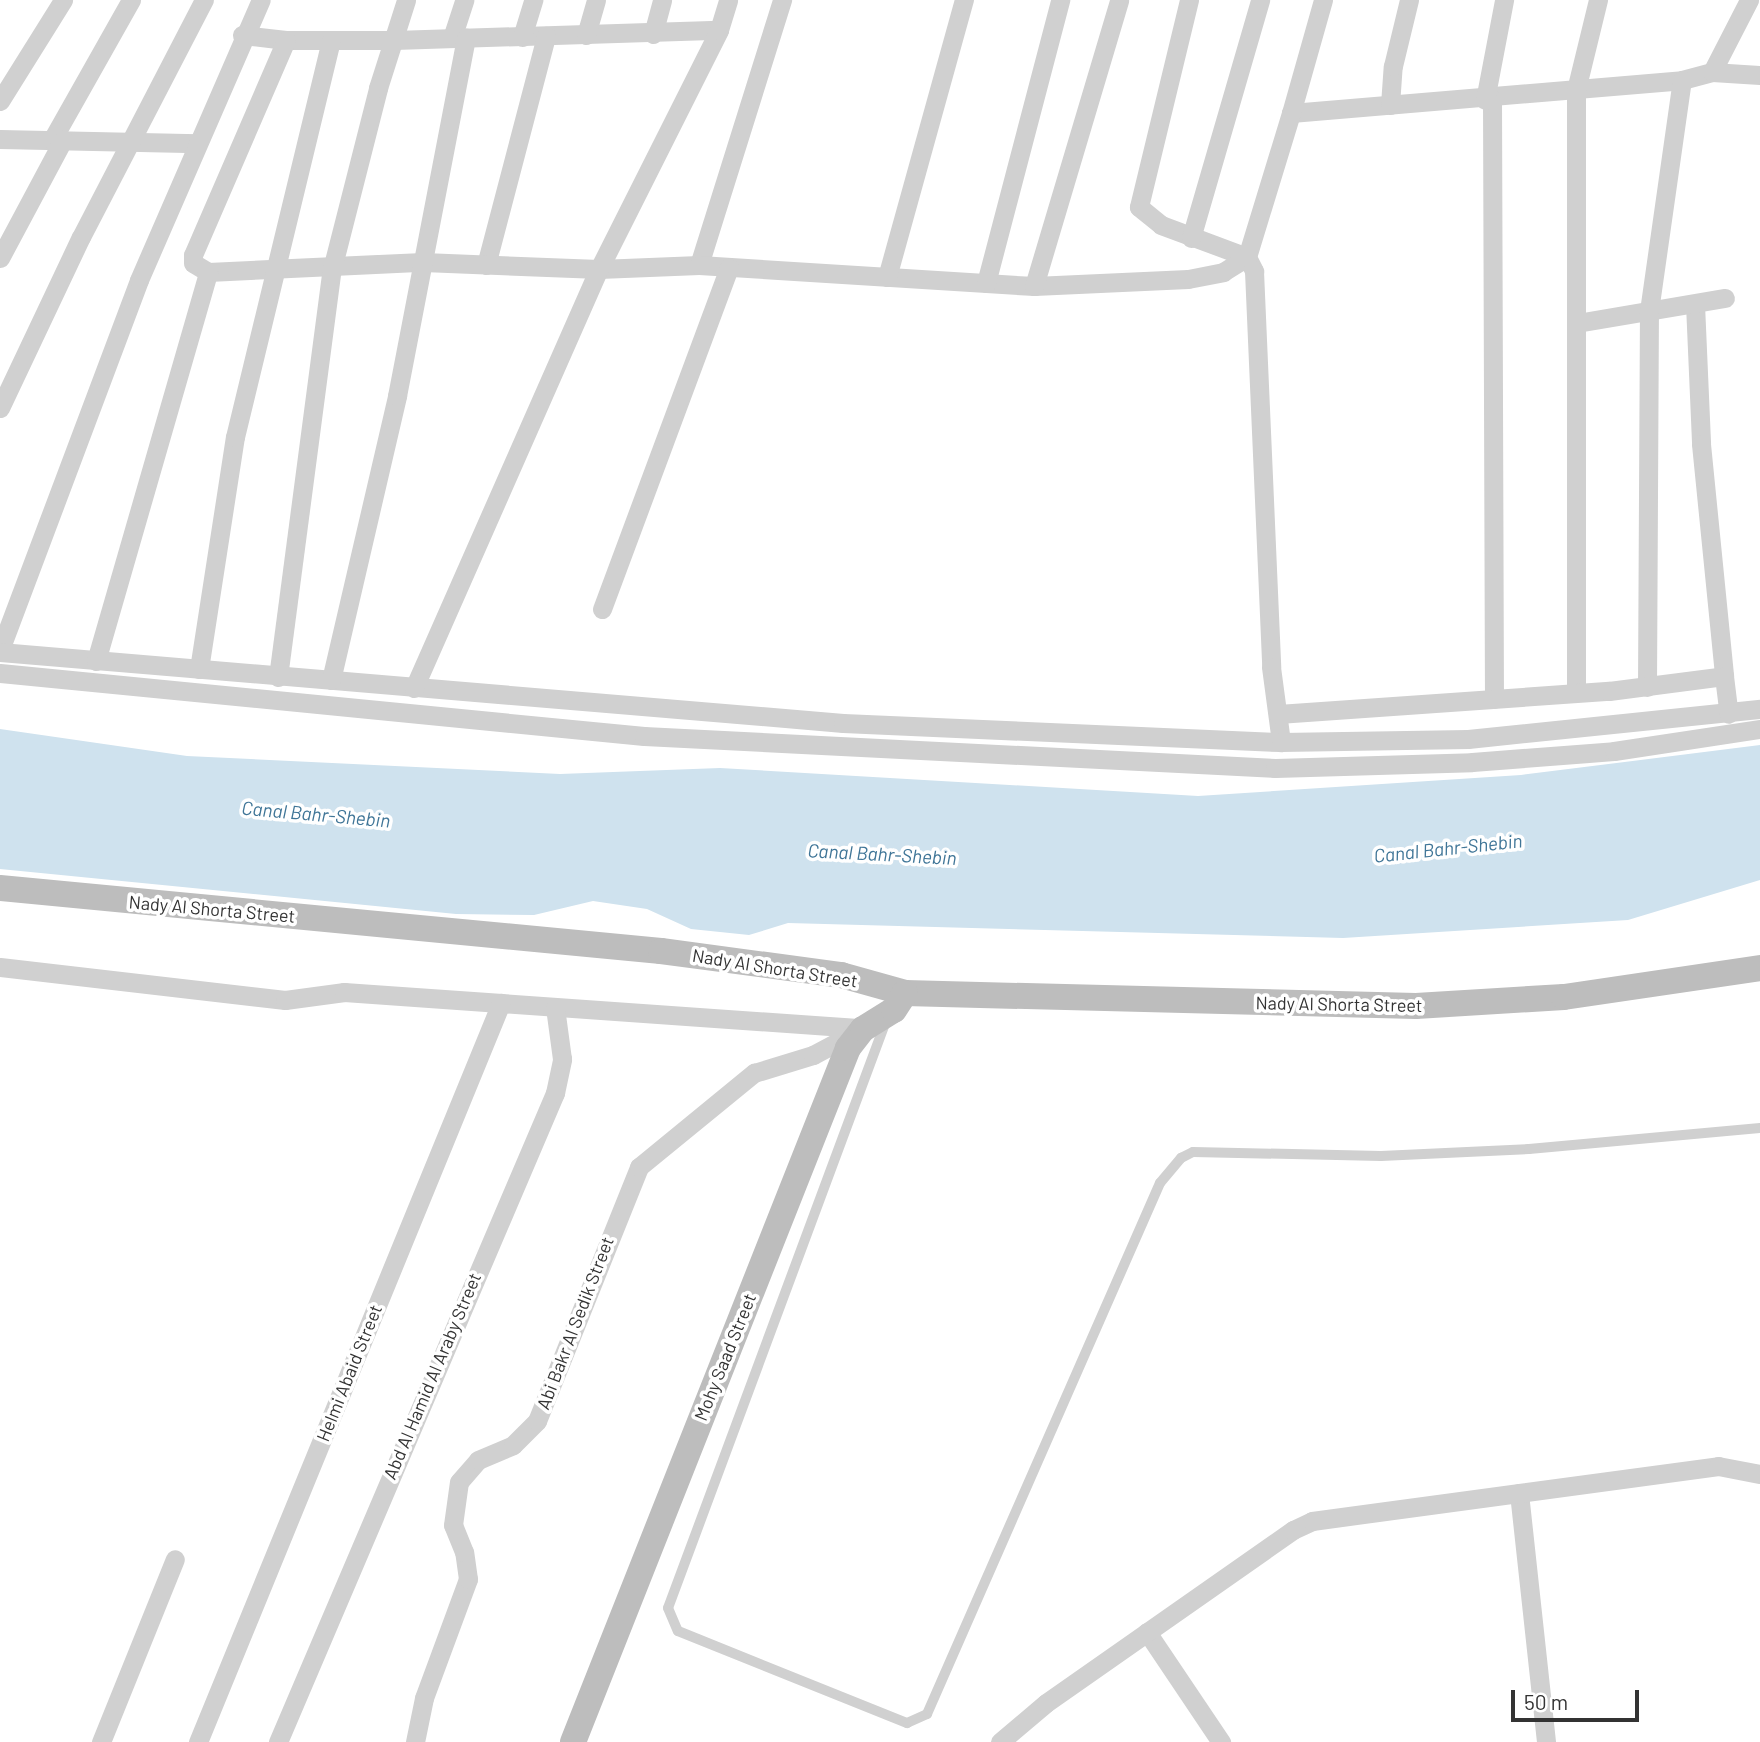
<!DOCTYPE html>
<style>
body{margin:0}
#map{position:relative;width:1760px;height:1742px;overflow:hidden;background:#fff;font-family:Barlow,sans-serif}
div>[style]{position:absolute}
.water>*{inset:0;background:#cfe2ee}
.lane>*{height:10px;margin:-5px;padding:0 5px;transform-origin:5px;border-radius:5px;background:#d0d0d0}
.street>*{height:19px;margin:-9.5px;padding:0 9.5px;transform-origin:9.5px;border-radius:9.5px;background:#d0d0d0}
.secondary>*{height:26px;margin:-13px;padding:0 13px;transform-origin:13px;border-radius:13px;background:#bdbdbd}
span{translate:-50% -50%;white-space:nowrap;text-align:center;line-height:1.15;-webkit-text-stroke:7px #fff;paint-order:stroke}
.street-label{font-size:18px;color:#333}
.water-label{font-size:19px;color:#3f7597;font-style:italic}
.scale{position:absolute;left:1511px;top:1690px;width:128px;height:32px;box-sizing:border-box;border:4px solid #333;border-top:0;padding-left:9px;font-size:21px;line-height:24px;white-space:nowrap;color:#333;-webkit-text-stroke:5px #fff;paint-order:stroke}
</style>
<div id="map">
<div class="water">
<div style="clip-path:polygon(0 729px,187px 756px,560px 774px,720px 768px,1198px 796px,1521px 775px,1760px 745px,1760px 880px,1628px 920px,1343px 938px,788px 923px,749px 935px,691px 929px,647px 909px,593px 901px,534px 915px,456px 914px,0 869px)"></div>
</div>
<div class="lane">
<div style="left:886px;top:1021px;width:626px;rotate:110.37deg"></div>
<div style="left:668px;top:1608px;width:25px;rotate:67deg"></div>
<div style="left:678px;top:1631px;width:247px;rotate:21.9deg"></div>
<div style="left:907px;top:1723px;width:22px;rotate:-24deg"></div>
<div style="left:927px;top:1714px;width:580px;rotate:-66.31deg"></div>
<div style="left:1160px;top:1183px;width:33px;rotate:-50deg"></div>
<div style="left:1181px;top:1158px;width:13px;rotate:-27deg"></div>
<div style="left:1193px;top:1152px;width:188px;rotate:1.2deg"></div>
<div style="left:1381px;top:1156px;width:148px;rotate:-2.7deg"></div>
<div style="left:1529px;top:1149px;width:232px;rotate:-5.2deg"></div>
</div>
<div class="street">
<div style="left:1189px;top:0;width:213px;rotate:103.6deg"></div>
<div style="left:1139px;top:207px;width:28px;rotate:39deg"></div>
<div style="left:1161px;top:225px;width:92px;rotate:20.4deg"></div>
<div style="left:1247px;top:257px;width:16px;rotate:63deg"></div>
<div style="left:1254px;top:271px;width:396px;rotate:87.5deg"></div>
<div style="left:1271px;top:667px;width:76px;rotate:82.4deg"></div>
<div style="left:1323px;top:0;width:117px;rotate:105.8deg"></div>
<div style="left:1291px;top:113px;width:392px;rotate:-4.8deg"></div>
<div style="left:1682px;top:80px;width:31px;rotate:-15deg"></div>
<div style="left:1712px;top:72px;width:81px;rotate:-62.8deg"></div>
<div style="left:653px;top:34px;width:35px;rotate:-75deg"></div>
<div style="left:242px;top:35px;width:44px;rotate:6.5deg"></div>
<div style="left:286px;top:40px;width:108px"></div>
<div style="left:394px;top:40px;width:325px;rotate:-1.8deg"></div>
<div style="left:586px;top:35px;width:36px;rotate:-74deg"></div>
<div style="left:522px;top:37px;width:39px;rotate:-73deg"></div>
<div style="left:452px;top:38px;width:40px;rotate:-72deg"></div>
<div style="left:1712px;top:72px;width:48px;rotate:3.6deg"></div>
<div style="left:1492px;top:99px;width:600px;rotate:89.81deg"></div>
<div style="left:1485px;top:100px;width:102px;rotate:-79.2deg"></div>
<div style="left:0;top:101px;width:119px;rotate:-58deg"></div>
<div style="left:1390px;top:105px;width:39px;rotate:-86deg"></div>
<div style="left:1393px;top:66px;width:68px;rotate:-76.4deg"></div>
<div style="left:0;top:139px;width:198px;rotate:1.2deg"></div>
<div style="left:52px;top:140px;width:161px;rotate:-60.6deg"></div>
<div style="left:1191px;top:238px;width:248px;rotate:-73.8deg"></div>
<div style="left:0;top:258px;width:134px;rotate:-61.9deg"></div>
<div style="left:486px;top:265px;width:237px;rotate:-75.3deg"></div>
<div style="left:699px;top:265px;width:278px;rotate:-72.6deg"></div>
<div style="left:208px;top:272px;width:215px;rotate:-2.7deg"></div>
<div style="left:423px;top:262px;width:176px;rotate:2.3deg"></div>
<div style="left:599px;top:269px;width:100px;rotate:-2.3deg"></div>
<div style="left:699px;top:265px;width:336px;rotate:3.6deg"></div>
<div style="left:1034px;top:286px;width:154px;rotate:-2.6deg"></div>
<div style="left:1188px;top:279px;width:36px;rotate:-11deg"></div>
<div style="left:1223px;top:272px;width:28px;rotate:-32deg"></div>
<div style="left:1247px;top:257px;width:151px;rotate:-73deg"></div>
<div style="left:887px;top:277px;width:288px;rotate:-74.5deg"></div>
<div style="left:986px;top:283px;width:293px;rotate:-75.3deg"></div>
<div style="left:1034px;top:286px;width:298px;rotate:-73.4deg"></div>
<div style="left:1695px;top:304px;width:140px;rotate:87.5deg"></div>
<div style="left:1701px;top:444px;width:233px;rotate:84.3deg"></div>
<div style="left:1577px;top:323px;width:150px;rotate:-9.6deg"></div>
<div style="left:0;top:408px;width:189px;rotate:-64.7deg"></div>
<div style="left:81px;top:237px;width:267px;rotate:-62.6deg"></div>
<div style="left:602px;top:609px;width:364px;rotate:-69.6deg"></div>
<div style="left:0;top:650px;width:395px;rotate:-69.4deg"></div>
<div style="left:139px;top:280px;width:305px;rotate:-66.5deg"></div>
<div style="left:0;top:652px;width:846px;rotate:4.81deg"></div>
<div style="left:843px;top:723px;width:438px;rotate:2.5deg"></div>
<div style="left:1281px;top:742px;width:187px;rotate:-0.9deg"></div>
<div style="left:1468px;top:739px;width:294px;rotate:-5.9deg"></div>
<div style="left:96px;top:661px;width:405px;rotate:-73.9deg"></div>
<div style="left:208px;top:272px;width:17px;rotate:-149deg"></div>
<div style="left:193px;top:263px;width:8px;rotate:-90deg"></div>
<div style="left:193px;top:255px;width:234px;rotate:-66.6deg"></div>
<div style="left:199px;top:669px;width:235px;rotate:-81.2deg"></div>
<div style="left:235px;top:437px;width:408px;rotate:-76.4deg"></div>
<div style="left:0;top:673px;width:647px;rotate:5.59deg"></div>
<div style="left:644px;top:736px;width:632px;rotate:2.9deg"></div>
<div style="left:1275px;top:768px;width:197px;rotate:-1.7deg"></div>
<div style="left:1472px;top:762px;width:142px;rotate:-4.4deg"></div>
<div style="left:1614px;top:751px;width:148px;rotate:-8.6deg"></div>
<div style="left:278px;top:677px;width:412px;rotate:-82.5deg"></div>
<div style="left:332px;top:269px;width:187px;rotate:-75.7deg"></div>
<div style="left:378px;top:88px;width:92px;rotate:-72.3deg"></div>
<div style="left:331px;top:680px;width:292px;rotate:-76.9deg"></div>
<div style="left:397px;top:396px;width:365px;rotate:-79.1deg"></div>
<div style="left:1647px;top:687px;width:376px;rotate:-89.7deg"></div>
<div style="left:1649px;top:311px;width:233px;rotate:-81.9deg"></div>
<div style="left:414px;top:688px;width:458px;rotate:-66.2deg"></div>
<div style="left:599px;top:269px;width:267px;rotate:-63.3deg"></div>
<div style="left:719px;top:30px;width:31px;rotate:-73deg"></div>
<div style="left:1576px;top:693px;width:603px;rotate:-90deg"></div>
<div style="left:1576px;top:90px;width:93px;rotate:-76.3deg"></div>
<div style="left:1278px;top:714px;width:332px;rotate:-4deg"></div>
<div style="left:1609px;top:691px;width:116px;rotate:-7.4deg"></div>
<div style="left:1724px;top:676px;width:38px;rotate:83deg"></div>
<div style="left:0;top:967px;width:287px;rotate:6.6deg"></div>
<div style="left:285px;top:1000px;width:60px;rotate:-7.7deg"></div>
<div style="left:344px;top:992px;width:515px;rotate:4.01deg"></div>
<div style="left:1519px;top:1493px;width:250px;rotate:83.8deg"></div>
<div style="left:1147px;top:1632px;width:133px;rotate:56.1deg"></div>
<div style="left:101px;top:1742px;width:197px;rotate:-68deg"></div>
<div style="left:198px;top:1742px;width:799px;rotate:-67.71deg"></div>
<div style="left:278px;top:1742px;width:706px;rotate:-66.89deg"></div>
<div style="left:555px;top:1093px;width:35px;rotate:-78deg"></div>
<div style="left:562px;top:1059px;width:52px;rotate:-97.7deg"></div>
<div style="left:415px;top:1742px;width:45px;rotate:-78.4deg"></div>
<div style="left:424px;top:1698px;width:127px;rotate:-69.7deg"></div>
<div style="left:468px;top:1579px;width:27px;rotate:-98deg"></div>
<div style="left:464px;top:1552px;width:29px;rotate:-112deg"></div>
<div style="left:453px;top:1525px;width:43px;rotate:-82.1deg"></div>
<div style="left:459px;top:1482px;width:29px;rotate:-49deg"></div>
<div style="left:478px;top:1460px;width:38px;rotate:-23deg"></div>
<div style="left:513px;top:1445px;width:34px;rotate:-45deg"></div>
<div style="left:537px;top:1421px;width:274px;rotate:-68.1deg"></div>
<div style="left:639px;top:1167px;width:149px;rotate:-39.3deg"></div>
<div style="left:754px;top:1073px;width:62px;rotate:-17deg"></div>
<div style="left:813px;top:1055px;width:55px;rotate:-28deg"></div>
<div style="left:1000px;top:1742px;width:60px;rotate:-40.3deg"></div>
<div style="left:1046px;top:1703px;width:302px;rotate:-35deg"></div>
<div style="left:1293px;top:1530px;width:21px;rotate:-25deg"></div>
<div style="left:1312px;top:1521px;width:410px;rotate:-7.7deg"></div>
<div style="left:1718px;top:1466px;width:43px;rotate:10.8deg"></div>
</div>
<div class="secondary">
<div style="left:0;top:888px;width:664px;rotate:5.44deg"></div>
<div style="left:661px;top:951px;width:182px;rotate:7.6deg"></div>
<div style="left:841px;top:975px;width:66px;rotate:15.7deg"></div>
<div style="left:905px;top:993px;width:511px;rotate:1.46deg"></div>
<div style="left:1416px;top:1006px;width:148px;rotate:-3.5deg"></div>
<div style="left:1564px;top:997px;width:198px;rotate:-8.4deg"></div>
<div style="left:573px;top:1742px;width:746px;rotate:-68.38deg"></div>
<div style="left:848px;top:1048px;width:24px;rotate:-52deg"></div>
<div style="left:863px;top:1029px;width:36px;rotate:-32deg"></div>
<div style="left:894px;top:1010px;width:20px;rotate:-57deg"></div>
</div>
<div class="street-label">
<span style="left:212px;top:909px;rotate:5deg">Nady Al Shorta Street</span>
<span style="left:775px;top:968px;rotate:9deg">Nady Al Shorta Street</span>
<span style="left:1339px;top:1004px;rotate:1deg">Nady Al Shorta Street</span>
<span style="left:575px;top:1323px;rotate:-69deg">Abi Bakr Al Sedik Street</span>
<span style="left:725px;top:1357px;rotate:-68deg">Mohy Saad Street</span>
<span style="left:349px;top:1373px;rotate:-68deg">Helmi Abaid Street</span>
<span style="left:432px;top:1376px;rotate:-67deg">Abd Al Hamid Al Araby Street</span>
</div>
<div class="water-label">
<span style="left:316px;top:814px;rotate:5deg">Canal Bahr-Shebin</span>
<span style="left:1448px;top:848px;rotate:-6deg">Canal Bahr-Shebin</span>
<span style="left:882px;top:854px;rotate:3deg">Canal Bahr-Shebin</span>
</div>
<div class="scale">50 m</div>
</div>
